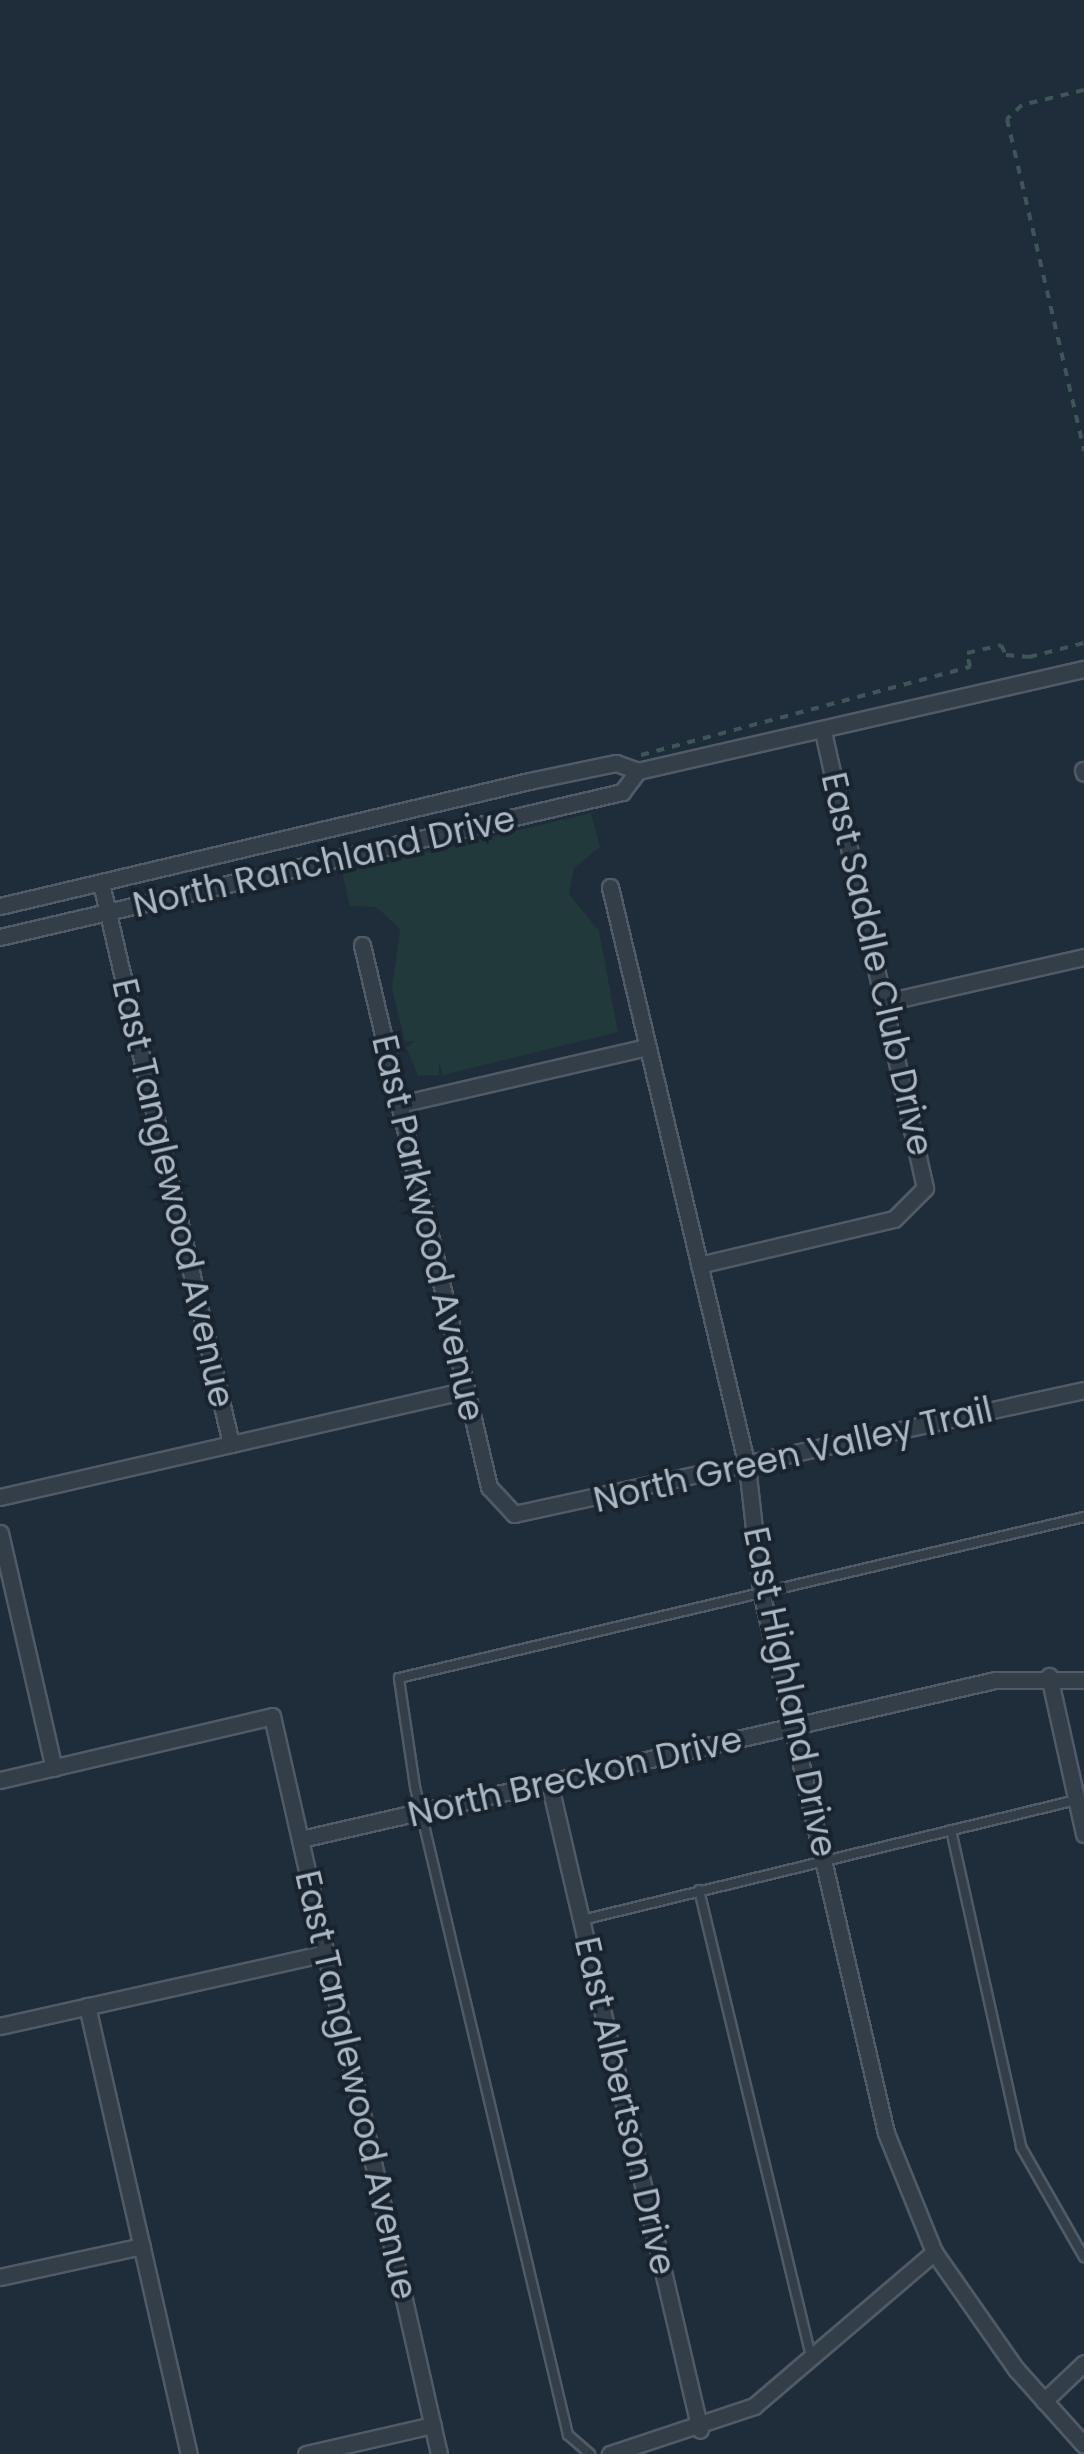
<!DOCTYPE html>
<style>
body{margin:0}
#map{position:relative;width:1084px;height:2454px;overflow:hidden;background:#1f2c39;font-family:Poppins,sans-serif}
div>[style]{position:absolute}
.green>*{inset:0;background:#21393a}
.path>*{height:4px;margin-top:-2px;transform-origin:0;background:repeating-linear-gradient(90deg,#3e5657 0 8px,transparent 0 16px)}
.roads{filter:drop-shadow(2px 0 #505b67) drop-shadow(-2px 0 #505b67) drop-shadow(0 2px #505b67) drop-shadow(0 -2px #505b67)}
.lane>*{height:8px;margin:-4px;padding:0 4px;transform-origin:4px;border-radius:4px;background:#333e49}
.street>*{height:15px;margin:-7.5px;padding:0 7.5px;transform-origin:7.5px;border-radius:7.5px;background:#333e49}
span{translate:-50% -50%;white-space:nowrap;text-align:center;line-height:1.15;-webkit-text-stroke:8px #18232e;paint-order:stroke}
.street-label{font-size:35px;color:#adb8c6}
</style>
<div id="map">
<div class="green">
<div style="clip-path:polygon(591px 813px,600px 847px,574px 868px,569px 894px,599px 931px,618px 1032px,443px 1075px,439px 1062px,439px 1075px,418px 1076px,406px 1047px,416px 1041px,405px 1042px,392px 989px,400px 929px,376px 907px,350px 906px,342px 872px)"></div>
</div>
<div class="path">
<div style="left:1084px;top:90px;width:64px;rotate:166.4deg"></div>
<div style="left:1022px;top:105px;width:21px;rotate:137deg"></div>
<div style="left:1007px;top:119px;width:341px;rotate:76.9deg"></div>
<div style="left:641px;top:755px;width:341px;rotate:-15deg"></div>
<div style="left:970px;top:667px;width:14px;rotate:-102deg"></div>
<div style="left:967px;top:653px;width:35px;rotate:-13deg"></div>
<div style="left:1001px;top:645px;width:11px;rotate:63deg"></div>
<div style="left:1006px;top:655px;width:23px;rotate:5deg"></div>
<div style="left:1029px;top:657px;width:57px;rotate:-14.3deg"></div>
</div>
<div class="roads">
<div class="lane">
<div style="left:951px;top:1830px;width:325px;rotate:77.5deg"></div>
<div style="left:1021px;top:2147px;width:127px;rotate:60.2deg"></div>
<div style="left:699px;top:1890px;width:479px;rotate:76.5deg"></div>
<div style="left:582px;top:1920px;width:508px;rotate:-13.65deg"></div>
<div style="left:590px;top:2454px;width:29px;rotate:-139deg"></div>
<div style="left:568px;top:2435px;width:666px;rotate:-103.28deg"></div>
<div style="left:415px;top:1787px;width:110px;rotate:-98.4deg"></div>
<div style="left:399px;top:1678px;width:704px;rotate:-13.23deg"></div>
</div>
<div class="street">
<div style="left:1083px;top:770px;width:3px;rotate:72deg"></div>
<div style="left:101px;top:883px;width:576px;rotate:76.95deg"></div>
<div style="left:610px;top:887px;width:595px;rotate:76.69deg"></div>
<div style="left:747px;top:1466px;width:126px;rotate:83.6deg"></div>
<div style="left:761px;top:1591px;width:556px;rotate:77.01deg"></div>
<div style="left:886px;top:2133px;width:128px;rotate:68deg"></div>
<div style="left:934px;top:2252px;width:143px;rotate:55deg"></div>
<div style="left:1016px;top:2369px;width:102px;rotate:48.2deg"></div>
<div style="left:0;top:906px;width:544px;rotate:-13.29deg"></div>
<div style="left:529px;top:781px;width:89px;rotate:-11.7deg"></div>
<div style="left:616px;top:763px;width:23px;rotate:20deg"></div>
<div style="left:638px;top:771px;width:458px;rotate:-12.9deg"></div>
<div style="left:0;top:937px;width:639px;rotate:-13.12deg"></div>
<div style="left:622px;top:792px;width:26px;rotate:-53deg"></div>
<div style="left:362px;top:945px;width:557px;rotate:76.81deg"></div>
<div style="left:489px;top:1487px;width:37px;rotate:47deg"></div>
<div style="left:514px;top:1514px;width:583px;rotate:-12.27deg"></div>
<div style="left:886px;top:1002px;width:203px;rotate:-12.8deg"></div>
<div style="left:400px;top:1104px;width:253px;rotate:-13deg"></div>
<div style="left:699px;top:1265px;width:200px;rotate:-13.3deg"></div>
<div style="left:894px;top:1219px;width:44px;rotate:-45deg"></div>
<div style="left:925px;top:1188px;width:469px;rotate:-102.6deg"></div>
<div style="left:0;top:1497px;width:478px;rotate:-12.9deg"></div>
<div style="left:0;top:1533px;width:241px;rotate:77.1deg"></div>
<div style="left:1049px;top:1676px;width:162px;rotate:77.5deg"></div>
<div style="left:0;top:1780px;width:279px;rotate:-13.2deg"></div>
<div style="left:272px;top:1716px;width:757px;rotate:77.25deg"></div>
<div style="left:549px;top:1782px;width:665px;rotate:76.88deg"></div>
<div style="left:301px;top:1839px;width:712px;rotate:-12.9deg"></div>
<div style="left:995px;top:1680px;width:89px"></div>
<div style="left:87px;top:2006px;width:459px;rotate:77.2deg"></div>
<div style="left:0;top:2026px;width:335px;rotate:-12.6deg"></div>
<div style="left:0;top:2277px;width:145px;rotate:-12.3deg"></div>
<div style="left:1044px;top:2401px;width:55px;rotate:-43.5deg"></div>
<div style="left:306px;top:2454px;width:130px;rotate:-12.9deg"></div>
<div style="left:610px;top:2454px;width:152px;rotate:-18.4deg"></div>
<div style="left:754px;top:2406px;width:237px;rotate:-40.5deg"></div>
</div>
</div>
<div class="street-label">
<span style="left:324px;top:862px;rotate:-13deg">North Ranchland Drive</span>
<span style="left:877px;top:964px;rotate:77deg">East Saddle Club Drive</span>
<span style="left:173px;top:1193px;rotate:77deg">East Tanglewood Avenue</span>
<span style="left:428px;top:1228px;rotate:77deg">East Parkwood Avenue</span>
<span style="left:793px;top:1455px;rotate:-13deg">North Green Valley Trail</span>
<span style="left:790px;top:1692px;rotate:78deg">East Highland Drive</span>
<span style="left:575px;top:1777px;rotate:-13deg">North Breckon Drive</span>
<span style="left:356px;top:2085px;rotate:77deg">East Tanglewood Avenue</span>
<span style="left:625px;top:2106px;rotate:77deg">East Albertson Drive</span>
</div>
</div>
